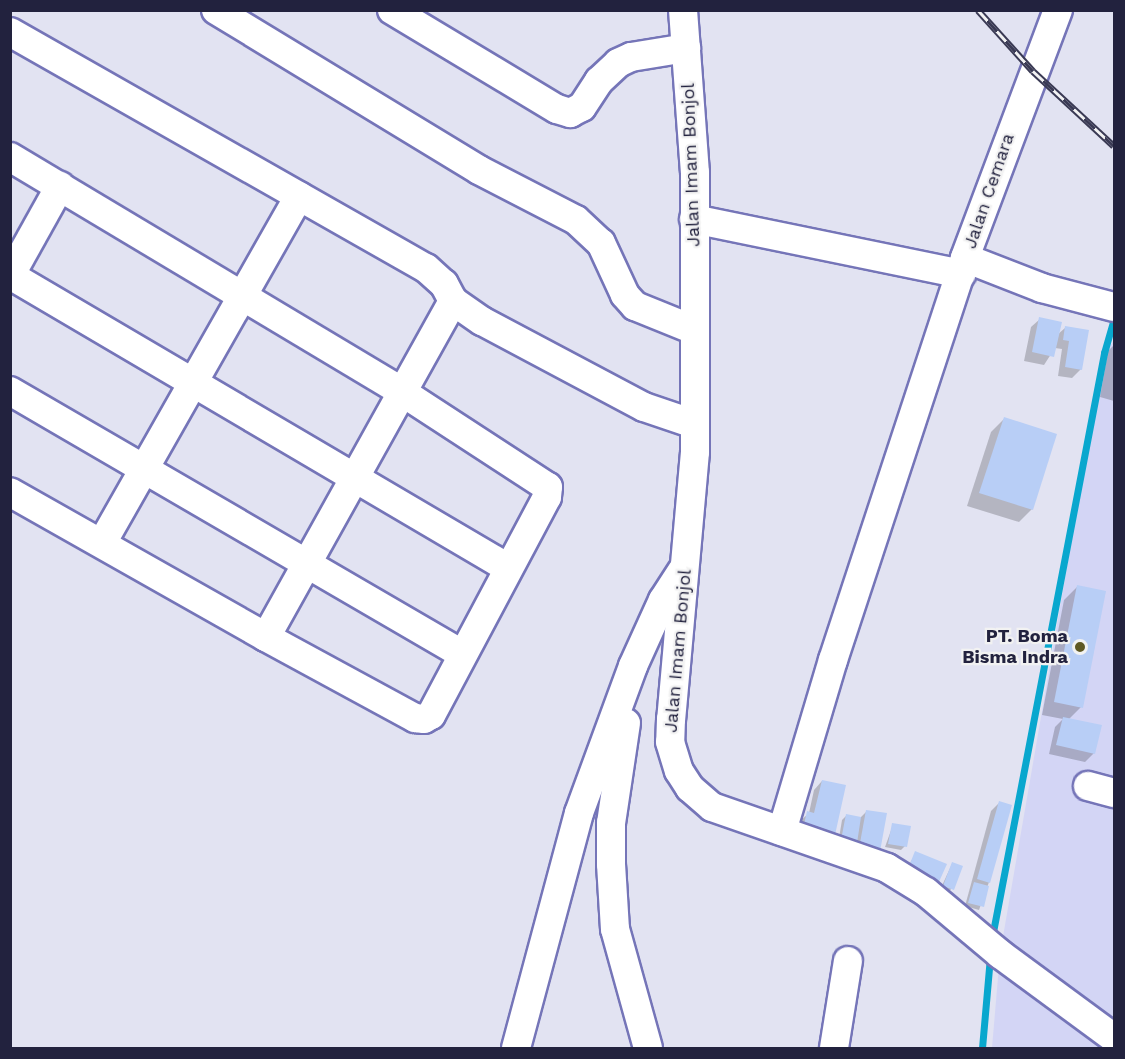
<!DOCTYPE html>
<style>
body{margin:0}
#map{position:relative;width:1125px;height:1059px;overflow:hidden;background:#e2e3f2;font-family:"Work Sans",sans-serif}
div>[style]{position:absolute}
.built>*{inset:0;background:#d3d5f5}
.shadow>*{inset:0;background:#0003}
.stream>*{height:7px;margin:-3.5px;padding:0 3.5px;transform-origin:3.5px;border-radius:3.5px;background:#09a7ce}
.building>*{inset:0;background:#b8cef6}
.roads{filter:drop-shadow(2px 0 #7575b8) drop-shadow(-2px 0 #7575b8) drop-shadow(0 2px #7575b8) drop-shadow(0 -2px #7575b8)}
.minor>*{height:28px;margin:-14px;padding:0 14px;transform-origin:14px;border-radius:14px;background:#fff}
.rail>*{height:7px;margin-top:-3.5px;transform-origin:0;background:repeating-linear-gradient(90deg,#f2f2f2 0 14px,#3a3a54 0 28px);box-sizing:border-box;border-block:2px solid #3a3a54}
.dots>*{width:16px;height:16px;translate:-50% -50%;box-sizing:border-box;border:3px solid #f2f2f2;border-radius:50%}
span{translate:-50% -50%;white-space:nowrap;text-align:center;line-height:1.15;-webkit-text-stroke:4.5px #f2f2f2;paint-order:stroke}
.street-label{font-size:18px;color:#22223e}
.poi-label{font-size:18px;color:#22223e;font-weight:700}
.right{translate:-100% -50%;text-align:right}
.frame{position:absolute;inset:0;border:12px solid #22223e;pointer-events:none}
</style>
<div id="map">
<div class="built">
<div style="clip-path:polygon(1114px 341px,1114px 1048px,992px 1048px,1000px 954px,1104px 353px)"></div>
</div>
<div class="shadow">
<div style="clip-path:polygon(1040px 319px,1057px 335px,1065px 328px,1081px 369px,1072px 378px,1058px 376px,1062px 349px,1055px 348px,1044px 365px,1024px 361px,1031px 327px)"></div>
<div style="clip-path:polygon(1114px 345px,1114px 401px,1100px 397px,1108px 351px)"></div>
<div style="clip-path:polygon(1004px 419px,1032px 509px,1019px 522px,967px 506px,991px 432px)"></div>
<div style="clip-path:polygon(1077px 587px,1081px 707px,1069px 719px,1094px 753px,1085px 762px,1049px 754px,1055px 727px,1063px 719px,1042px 715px,1064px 600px)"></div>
<div style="clip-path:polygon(822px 781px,844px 786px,796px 837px,799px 822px,809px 813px,814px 790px)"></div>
<div style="clip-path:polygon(999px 803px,989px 882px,979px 910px,965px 906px,991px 811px)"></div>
<div style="clip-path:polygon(867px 811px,878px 857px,838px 844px,842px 820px,846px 816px,860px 818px)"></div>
<div style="clip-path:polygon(893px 825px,905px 846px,901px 850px,885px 847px)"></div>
<div style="clip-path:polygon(916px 853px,937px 883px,900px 880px)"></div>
<div style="clip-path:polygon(952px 864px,961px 867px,949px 893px,940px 890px)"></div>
</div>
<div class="stream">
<div style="left:992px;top:937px;width:595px;rotate:-79.14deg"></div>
<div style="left:1104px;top:353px;width:35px;rotate:-74deg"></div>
<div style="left:982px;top:1048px;width:91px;rotate:-85deg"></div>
</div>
<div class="building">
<div style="clip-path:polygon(1039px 317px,1062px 322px,1054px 357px,1032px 352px)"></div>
<div style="clip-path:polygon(1065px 326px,1089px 330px,1082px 370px,1065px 367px,1069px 341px,1063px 340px)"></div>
<div style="clip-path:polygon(1004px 417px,1057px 434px,1033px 510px,979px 493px)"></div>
<div style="clip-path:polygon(1077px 585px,1106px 591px,1083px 708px,1054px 702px)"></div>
<div style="clip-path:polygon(1063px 717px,1102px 725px,1095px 754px,1056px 745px)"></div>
<div style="clip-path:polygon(822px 780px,846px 785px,835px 835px,803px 829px,807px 811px,814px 813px)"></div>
<div style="clip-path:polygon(999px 801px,1012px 805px,990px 883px,977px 879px)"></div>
<div style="clip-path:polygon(866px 810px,887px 813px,879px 857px,858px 854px)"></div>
<div style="clip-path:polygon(846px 814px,861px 817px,857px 843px,841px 840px)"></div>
<div style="clip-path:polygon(892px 823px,911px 826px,907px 847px,888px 844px)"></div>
<div style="clip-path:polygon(915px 851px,947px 864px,938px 884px,907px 871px)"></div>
<div style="clip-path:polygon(952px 862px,963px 866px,954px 890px,943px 886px)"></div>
<div style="clip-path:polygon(974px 882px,989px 886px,984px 907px,968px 903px)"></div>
</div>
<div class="roads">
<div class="minor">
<div style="left:216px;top:10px;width:308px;rotate:31.3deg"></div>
<div style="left:479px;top:170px;width:109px;rotate:27.3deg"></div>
<div style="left:576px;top:220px;width:34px;rotate:43deg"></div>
<div style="left:601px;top:243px;width:57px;rotate:65.2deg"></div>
<div style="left:625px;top:295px;width:15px;rotate:48deg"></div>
<div style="left:635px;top:306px;width:64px;rotate:22.1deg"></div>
<div style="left:392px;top:10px;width:192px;rotate:31deg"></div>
<div style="left:557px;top:109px;width:14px;rotate:17deg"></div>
<div style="left:570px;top:113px;width:13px;rotate:-27deg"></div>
<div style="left:582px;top:107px;width:31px;rotate:-57deg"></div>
<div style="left:599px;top:81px;width:26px;rotate:-43deg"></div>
<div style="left:618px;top:63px;width:14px;rotate:-25deg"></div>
<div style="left:631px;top:57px;width:56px;rotate:-9.3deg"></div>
<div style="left:683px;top:10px;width:163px;rotate:85.8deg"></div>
<div style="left:695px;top:173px;width:279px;rotate:90deg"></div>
<div style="left:695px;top:452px;width:268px;rotate:95.1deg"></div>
<div style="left:671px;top:719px;width:23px;rotate:92deg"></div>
<div style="left:670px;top:742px;width:30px;rotate:73deg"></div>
<div style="left:679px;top:771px;width:20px;rotate:57deg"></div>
<div style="left:690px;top:788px;width:29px;rotate:41deg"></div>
<div style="left:712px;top:807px;width:185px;rotate:19.2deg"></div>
<div style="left:887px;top:868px;width:46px;rotate:31.6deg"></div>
<div style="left:926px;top:892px;width:97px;rotate:40deg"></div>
<div style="left:1000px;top:954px;width:142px;rotate:36.4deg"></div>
<div style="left:1058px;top:10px;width:265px;rotate:110.6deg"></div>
<div style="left:965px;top:258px;width:83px;rotate:21.3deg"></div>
<div style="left:1042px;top:288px;width:74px;rotate:14.8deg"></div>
<div style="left:10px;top:32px;width:478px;rotate:29.6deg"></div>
<div style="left:426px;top:268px;width:24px;rotate:42deg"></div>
<div style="left:444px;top:284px;width:19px;rotate:62deg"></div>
<div style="left:453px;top:301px;width:35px;rotate:35deg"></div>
<div style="left:482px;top:321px;width:183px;rotate:28deg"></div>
<div style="left:644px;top:407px;width:53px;rotate:18.8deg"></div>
<div style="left:10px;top:157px;width:457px;rotate:30.9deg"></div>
<div style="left:402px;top:392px;width:174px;rotate:33.1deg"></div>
<div style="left:548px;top:487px;width:10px;rotate:96deg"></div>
<div style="left:547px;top:497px;width:247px;rotate:118deg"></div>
<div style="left:431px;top:715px;width:8px;rotate:150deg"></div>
<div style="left:424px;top:719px;width:9px;rotate:-174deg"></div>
<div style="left:415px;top:718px;width:170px;rotate:-151.5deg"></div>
<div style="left:266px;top:637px;width:294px;rotate:-150.5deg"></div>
<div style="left:694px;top:219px;width:273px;rotate:11.6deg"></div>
<div style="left:10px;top:275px;width:578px;rotate:30.47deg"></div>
<div style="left:10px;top:276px;width:103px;rotate:-60.9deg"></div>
<div style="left:10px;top:391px;width:523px;rotate:30.19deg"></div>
<div style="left:102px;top:543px;width:399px;rotate:-60.4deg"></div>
<div style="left:266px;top:637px;width:385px;rotate:-60.9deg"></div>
<div style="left:626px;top:723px;width:101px;rotate:98.5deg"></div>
<div style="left:611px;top:823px;width:41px;rotate:90deg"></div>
<div style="left:611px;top:864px;width:65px;rotate:86.5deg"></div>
<div style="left:615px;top:929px;width:123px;rotate:74.5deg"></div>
<div style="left:1088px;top:786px;width:27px;rotate:15deg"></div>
<div style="left:782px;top:831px;width:178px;rotate:-73.4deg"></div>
<div style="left:833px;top:660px;width:423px;rotate:-71.8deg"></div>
<div style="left:516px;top:1048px;width:243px;rotate:-75deg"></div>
<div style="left:579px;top:813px;width:157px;rotate:-69.8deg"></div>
<div style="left:633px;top:666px;width:72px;rotate:-65.6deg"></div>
<div style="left:663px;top:600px;width:35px;rotate:-57deg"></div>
<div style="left:834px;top:1048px;width:88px;rotate:-80.9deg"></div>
</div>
</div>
<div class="rail">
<div style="left:978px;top:10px;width:82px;rotate:48deg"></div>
<div style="left:1033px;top:71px;width:110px;rotate:42.8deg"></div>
</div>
<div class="dots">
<div style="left:1080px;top:647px;background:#5e5824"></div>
</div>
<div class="street-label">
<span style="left:691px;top:165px;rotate:-92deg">Jalan Imam Bonjol</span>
<span style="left:989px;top:191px;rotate:-71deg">Jalan Cemara</span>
<span style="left:678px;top:651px;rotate:-85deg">Jalan Imam Bonjol</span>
</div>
<div class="poi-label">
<span class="right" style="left:1068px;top:647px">PT. Boma<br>Bisma Indra</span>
</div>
<div class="frame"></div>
</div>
